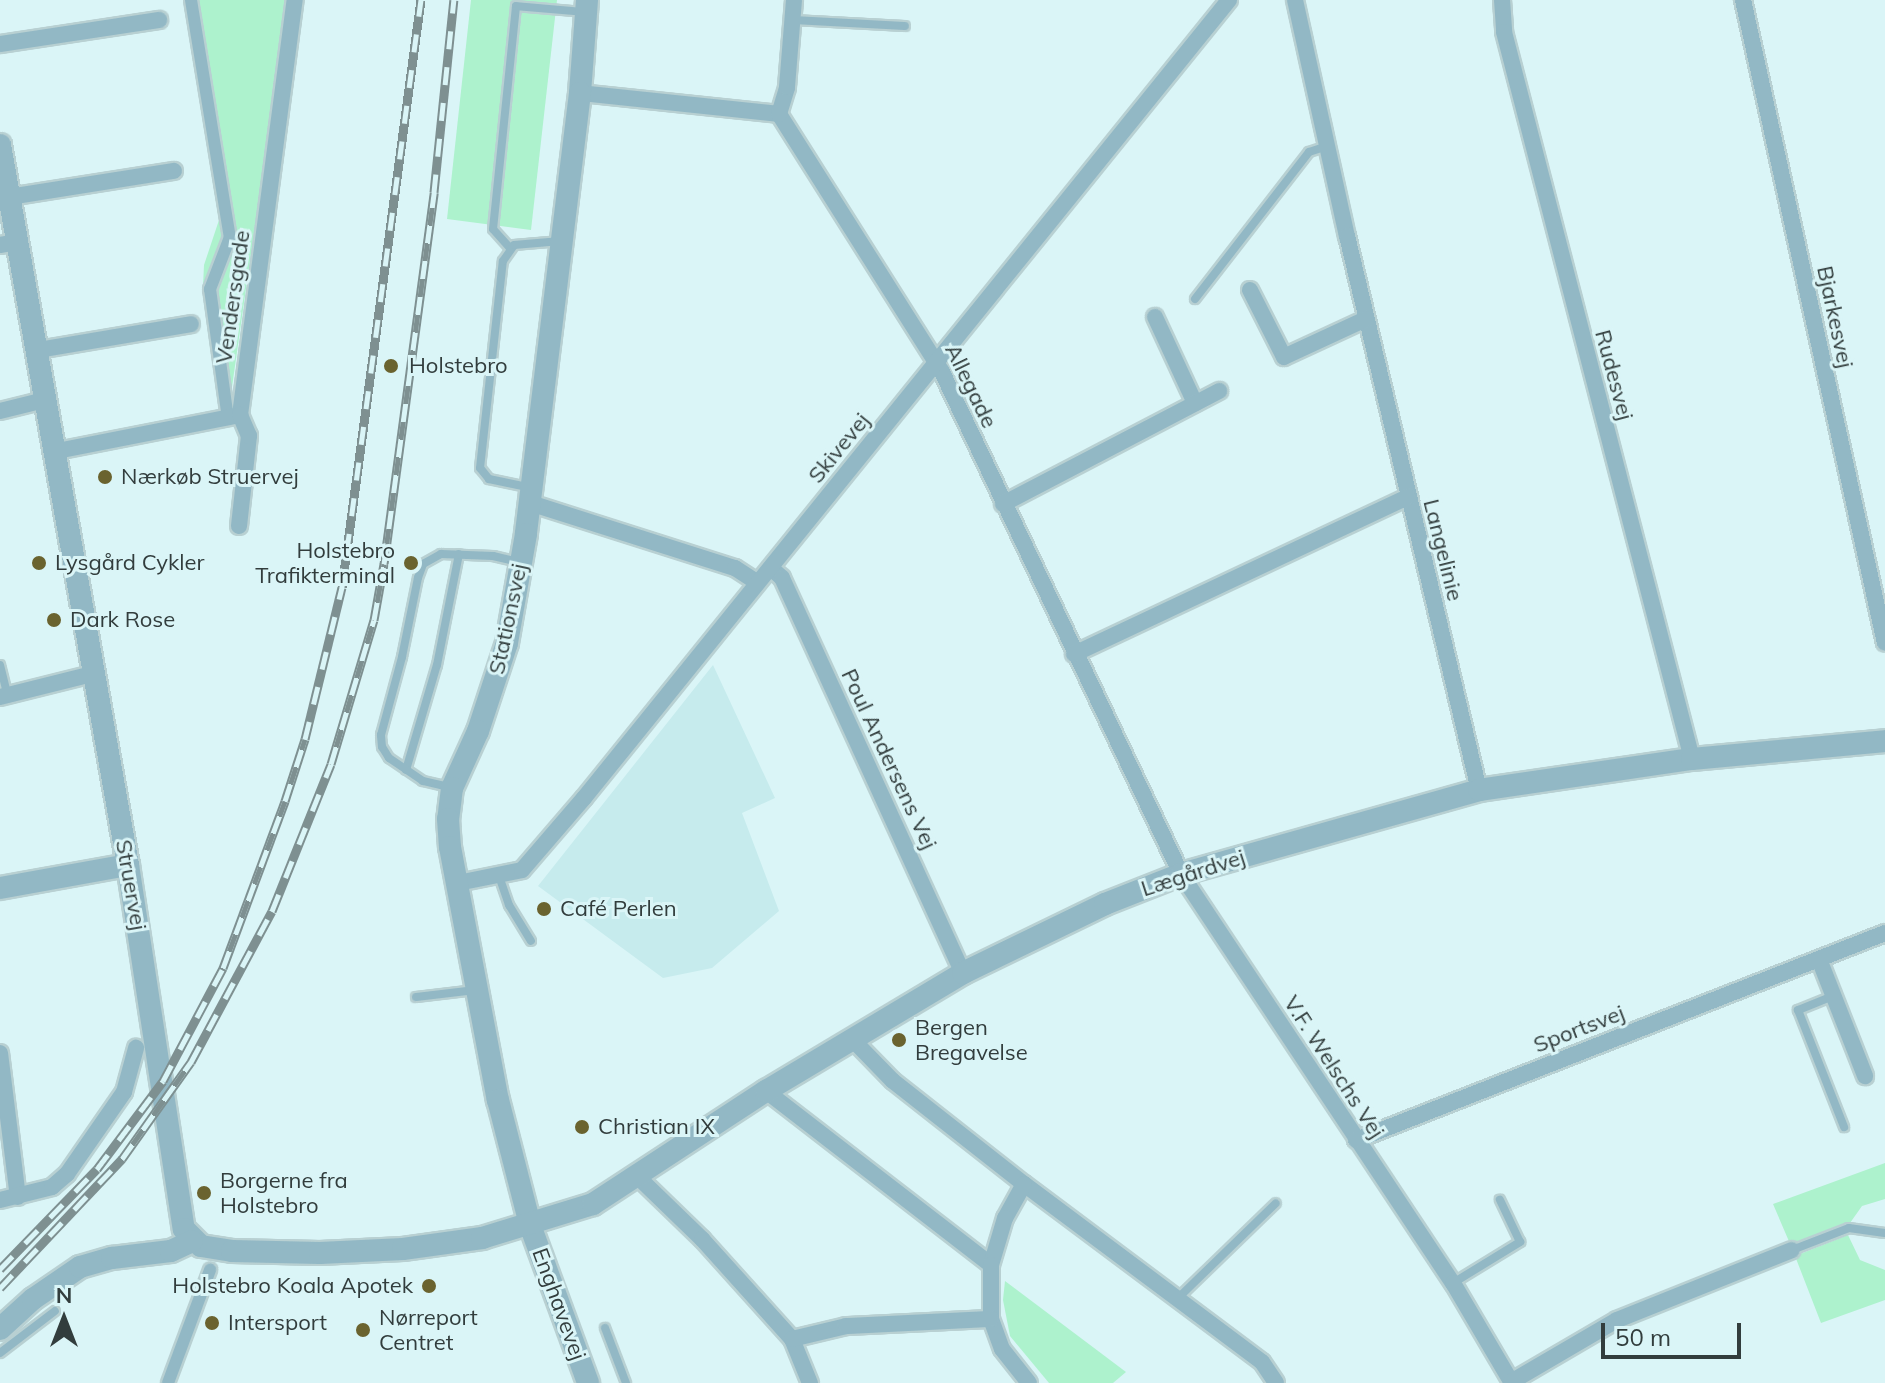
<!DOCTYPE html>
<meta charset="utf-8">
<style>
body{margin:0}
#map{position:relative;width:1885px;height:1383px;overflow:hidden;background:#daf5f7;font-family:Mulish,sans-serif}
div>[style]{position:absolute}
.built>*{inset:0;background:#c6ebed}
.green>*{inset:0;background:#adf2cd}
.roads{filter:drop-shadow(2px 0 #b8d0d2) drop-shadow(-2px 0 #b8d0d2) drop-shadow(0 2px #b8d0d2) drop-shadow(0 -2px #b8d0d2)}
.service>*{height:8px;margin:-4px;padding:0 4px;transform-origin:4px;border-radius:4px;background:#92b8c5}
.pedestrian>*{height:12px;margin:-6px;padding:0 6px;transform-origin:6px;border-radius:6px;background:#92b8c5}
.minor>*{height:16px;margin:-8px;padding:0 8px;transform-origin:8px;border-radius:8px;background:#92b8c5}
.tertiary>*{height:22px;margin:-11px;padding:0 11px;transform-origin:11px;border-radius:11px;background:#92b8c5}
.rail>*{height:9px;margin-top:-4.5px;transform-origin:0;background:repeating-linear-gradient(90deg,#daf5f7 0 18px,#7e9091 0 36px);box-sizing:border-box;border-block:2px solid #7e9091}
.dots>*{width:22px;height:22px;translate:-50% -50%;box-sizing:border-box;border:4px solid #daf5f7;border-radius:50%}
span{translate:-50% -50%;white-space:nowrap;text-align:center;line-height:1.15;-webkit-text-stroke:6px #daf5f7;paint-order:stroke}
.street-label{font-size:22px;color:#323d3d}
.poi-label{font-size:22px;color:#323d3d}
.left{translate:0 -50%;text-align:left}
.right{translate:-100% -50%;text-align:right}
.north{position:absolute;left:24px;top:1279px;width:80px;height:80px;-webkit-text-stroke:6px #daf5f7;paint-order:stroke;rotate:0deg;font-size:22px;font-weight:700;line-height:32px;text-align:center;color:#323d3d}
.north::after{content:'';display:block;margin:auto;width:28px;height:36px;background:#323d3d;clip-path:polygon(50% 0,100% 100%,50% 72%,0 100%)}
.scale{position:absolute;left:1601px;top:1323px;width:140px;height:36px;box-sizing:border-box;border:4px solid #323d3d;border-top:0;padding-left:10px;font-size:24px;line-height:28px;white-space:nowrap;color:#323d3d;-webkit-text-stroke:6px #daf5f7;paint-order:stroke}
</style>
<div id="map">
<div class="built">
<div style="clip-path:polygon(713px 665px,775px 798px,742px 813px,779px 911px,712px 968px,663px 978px,538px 886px)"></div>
</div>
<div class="green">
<div style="clip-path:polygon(184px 0,287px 0,232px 387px,222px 400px,203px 286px,204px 265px,219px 220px)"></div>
<div style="clip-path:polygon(471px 0,557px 0,531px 230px,447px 219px)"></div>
<div style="clip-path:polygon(1885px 1163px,1885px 1199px,1862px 1206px,1850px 1223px,1791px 1246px,1773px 1204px)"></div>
<div style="clip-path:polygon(1848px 1235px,1860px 1260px,1885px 1270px,1885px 1300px,1821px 1323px,1795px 1256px)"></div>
<div style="clip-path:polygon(1005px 1281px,1126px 1372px,1113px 1383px,1049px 1383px,1010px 1336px,1003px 1300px)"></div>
</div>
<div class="roads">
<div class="service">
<div style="left:793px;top:20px;width:112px;rotate:3.1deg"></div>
<div style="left:510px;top:248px;width:25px;rotate:-132deg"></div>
<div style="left:493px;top:229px;width:224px;rotate:-84.1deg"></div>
<div style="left:516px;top:6px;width:69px;rotate:5deg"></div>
<div style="left:1195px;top:299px;width:186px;rotate:-52.2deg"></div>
<div style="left:1309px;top:152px;width:19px;rotate:-18deg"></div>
<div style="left:532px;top:488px;width:44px;rotate:-168.2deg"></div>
<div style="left:489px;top:479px;width:14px;rotate:-129deg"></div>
<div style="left:480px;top:468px;width:208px;rotate:-83.7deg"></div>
<div style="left:503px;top:261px;width:19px;rotate:-55deg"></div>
<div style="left:514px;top:245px;width:47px;rotate:-4.9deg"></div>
<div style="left:0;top:665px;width:30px;rotate:76deg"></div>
<div style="left:406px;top:770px;width:109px;rotate:-73.6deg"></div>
<div style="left:437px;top:665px;width:113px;rotate:-78.8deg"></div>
<div style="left:449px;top:787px;width:27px;rotate:-167deg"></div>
<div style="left:423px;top:781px;width:41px;rotate:-145.9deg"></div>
<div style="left:389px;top:758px;width:13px;rotate:-122deg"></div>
<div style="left:382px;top:747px;width:12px;rotate:-95deg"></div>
<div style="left:381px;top:735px;width:81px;rotate:-74.9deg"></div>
<div style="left:402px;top:657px;width:81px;rotate:-78.6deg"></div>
<div style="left:418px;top:578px;width:15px;rotate:-70deg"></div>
<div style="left:423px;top:564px;width:21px;rotate:-29deg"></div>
<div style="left:441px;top:554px;width:52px;rotate:2.2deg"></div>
<div style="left:493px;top:556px;width:28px;rotate:13deg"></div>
<div style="left:499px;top:876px;width:31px;rotate:71deg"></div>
<div style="left:509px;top:905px;width:42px;rotate:58.6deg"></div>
<div style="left:1833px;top:996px;width:38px;rotate:158deg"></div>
<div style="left:1798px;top:1010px;width:126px;rotate:68.5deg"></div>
<div style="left:416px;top:997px;width:60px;rotate:-6.7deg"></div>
<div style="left:1792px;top:1250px;width:61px;rotate:-21.1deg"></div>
<div style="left:1849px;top:1228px;width:36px;rotate:8deg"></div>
<div style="left:1453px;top:1283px;width:79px;rotate:-31.5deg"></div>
<div style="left:1520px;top:1242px;width:47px;rotate:-115.5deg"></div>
<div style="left:1178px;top:1298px;width:136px;rotate:-44.1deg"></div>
<div style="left:605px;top:1328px;width:59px;rotate:69.1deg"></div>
<div style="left:0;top:1353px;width:69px;rotate:-37.4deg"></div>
</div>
<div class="pedestrian">
<div style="left:191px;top:0;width:240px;rotate:80.7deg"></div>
<div style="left:230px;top:237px;width:56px;rotate:111deg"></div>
<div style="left:210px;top:289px;width:130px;rotate:82.1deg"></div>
<div style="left:168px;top:1383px;width:121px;rotate:-69.6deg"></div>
</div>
<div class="minor">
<div style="left:1295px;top:0;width:242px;rotate:77.6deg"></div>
<div style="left:1347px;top:236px;width:570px;rotate:76.6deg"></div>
<div style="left:1502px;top:0;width:32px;rotate:86deg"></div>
<div style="left:1504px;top:32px;width:751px;rotate:75.5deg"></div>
<div style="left:1743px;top:0;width:658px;rotate:77.55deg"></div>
<div style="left:0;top:44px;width:161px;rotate:-8.6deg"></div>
<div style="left:580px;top:93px;width:200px;rotate:6deg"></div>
<div style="left:779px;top:114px;width:305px;rotate:57.7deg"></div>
<div style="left:942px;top:372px;width:556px;rotate:64.54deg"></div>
<div style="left:1181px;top:874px;width:491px;rotate:56.4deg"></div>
<div style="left:1453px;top:1283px;width:116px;rotate:59.5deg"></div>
<div style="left:779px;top:114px;width:28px;rotate:-73deg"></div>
<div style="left:787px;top:87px;width:87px;rotate:-85.4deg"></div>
<div style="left:9px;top:197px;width:167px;rotate:-9deg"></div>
<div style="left:0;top:245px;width:17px;rotate:-10deg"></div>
<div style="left:1250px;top:290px;width:75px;rotate:63.1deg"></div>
<div style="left:1284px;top:357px;width:90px;rotate:-24.9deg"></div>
<div style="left:1155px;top:317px;width:95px;rotate:65.1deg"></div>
<div style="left:38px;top:350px;width:155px;rotate:-9.6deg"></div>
<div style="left:0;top:411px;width:49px;rotate:-14deg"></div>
<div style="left:57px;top:451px;width:187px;rotate:-11.1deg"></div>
<div style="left:240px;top:415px;width:419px;rotate:-82.5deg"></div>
<div style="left:530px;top:503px;width:215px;rotate:17.6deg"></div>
<div style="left:735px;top:568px;width:27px;rotate:33deg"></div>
<div style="left:1003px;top:504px;width:244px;rotate:-27.6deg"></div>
<div style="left:239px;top:526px;width:91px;rotate:-83.7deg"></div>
<div style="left:249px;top:436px;width:23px;rotate:-113deg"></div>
<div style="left:771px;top:568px;width:15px;rotate:42deg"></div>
<div style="left:782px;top:578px;width:434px;rotate:65.4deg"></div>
<div style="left:1074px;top:654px;width:369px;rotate:-25.2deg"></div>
<div style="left:0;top:697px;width:95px;rotate:-14deg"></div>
<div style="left:458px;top:883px;width:65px;rotate:-11.5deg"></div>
<div style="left:522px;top:870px;width:95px;rotate:-49.3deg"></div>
<div style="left:584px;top:798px;width:1026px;rotate:-51.05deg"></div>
<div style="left:1819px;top:959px;width:126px;rotate:68.5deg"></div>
<div style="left:853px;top:1040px;width:57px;rotate:45.7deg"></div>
<div style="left:893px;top:1081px;width:167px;rotate:38.2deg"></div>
<div style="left:1024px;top:1184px;width:297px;rotate:36.8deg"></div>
<div style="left:1262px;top:1362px;width:25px;rotate:56deg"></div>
<div style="left:0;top:1053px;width:145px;rotate:82.9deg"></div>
<div style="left:766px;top:1091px;width:284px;rotate:37.7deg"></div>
<div style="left:1356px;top:1140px;width:568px;rotate:-21.37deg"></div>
<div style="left:638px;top:1177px;width:89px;rotate:44.1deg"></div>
<div style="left:702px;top:1239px;width:135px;rotate:48deg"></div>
<div style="left:792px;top:1339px;width:48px;rotate:67.8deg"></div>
<div style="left:1024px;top:1184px;width:39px;rotate:119deg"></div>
<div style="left:1005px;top:1218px;width:49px;rotate:106.6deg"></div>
<div style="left:991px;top:1265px;width:54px;rotate:90deg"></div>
<div style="left:991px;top:1319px;width:32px;rotate:70deg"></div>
<div style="left:1002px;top:1349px;width:43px;rotate:51.5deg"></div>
<div style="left:0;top:1200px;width:54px;rotate:-14deg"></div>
<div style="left:52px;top:1187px;width:20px;rotate:-41deg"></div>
<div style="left:67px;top:1174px;width:100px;rotate:-55.2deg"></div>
<div style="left:124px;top:1092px;width:46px;rotate:-74.7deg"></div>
<div style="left:792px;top:1339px;width:56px;rotate:-13.5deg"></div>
<div style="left:846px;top:1326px;width:145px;rotate:-2.8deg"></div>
<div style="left:1511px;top:1382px;width:123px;rotate:-30.3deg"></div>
<div style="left:1617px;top:1320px;width:188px;rotate:-21.8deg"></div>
</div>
<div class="tertiary">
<div style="left:587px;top:0;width:93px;rotate:94.3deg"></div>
<div style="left:580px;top:93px;width:444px;rotate:97deg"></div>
<div style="left:526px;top:534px;width:111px;rotate:99.9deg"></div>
<div style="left:507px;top:643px;width:93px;rotate:108.2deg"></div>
<div style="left:478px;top:731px;width:63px;rotate:114.5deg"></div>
<div style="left:452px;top:788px;width:31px;rotate:97deg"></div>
<div style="left:448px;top:819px;width:28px;rotate:86deg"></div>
<div style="left:450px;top:847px;width:258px;rotate:79.3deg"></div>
<div style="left:498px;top:1100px;width:129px;rotate:75.6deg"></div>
<div style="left:530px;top:1225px;width:168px;rotate:69.8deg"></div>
<div style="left:0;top:145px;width:731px;rotate:79.92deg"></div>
<div style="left:128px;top:865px;width:368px;rotate:81.3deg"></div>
<div style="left:184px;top:1229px;width:24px;rotate:45deg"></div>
<div style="left:201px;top:1246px;width:31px;rotate:9deg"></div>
<div style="left:232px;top:1251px;width:88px;rotate:1.3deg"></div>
<div style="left:320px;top:1253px;width:83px;rotate:-2.8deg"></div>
<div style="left:403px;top:1249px;width:80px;rotate:-7.9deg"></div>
<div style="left:482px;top:1238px;width:116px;rotate:-17deg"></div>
<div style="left:593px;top:1204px;width:207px;rotate:-33.2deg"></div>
<div style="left:766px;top:1091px;width:230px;rotate:-30.9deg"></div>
<div style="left:963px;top:973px;width:158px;rotate:-25.9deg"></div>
<div style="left:1105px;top:904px;width:82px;rotate:-21.5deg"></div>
<div style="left:1181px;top:874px;width:310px;rotate:-15.7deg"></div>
<div style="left:1479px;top:790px;width:215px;rotate:-8.3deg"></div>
<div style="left:1692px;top:759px;width:194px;rotate:-5.3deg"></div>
<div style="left:0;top:888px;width:130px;rotate:-10.2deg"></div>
<div style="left:0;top:1329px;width:45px;rotate:-42.3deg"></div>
<div style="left:33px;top:1299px;width:57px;rotate:-34.2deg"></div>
<div style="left:80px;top:1267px;width:33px;rotate:-16deg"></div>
<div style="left:112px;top:1258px;width:59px;rotate:-6.8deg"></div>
<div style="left:171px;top:1251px;width:23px;rotate:-25deg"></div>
</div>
</div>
<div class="rail">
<div style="left:0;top:1269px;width:139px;rotate:-45.9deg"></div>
<div style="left:97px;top:1169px;width:110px;rotate:-53.1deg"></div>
<div style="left:163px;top:1081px;width:128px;rotate:-62deg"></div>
<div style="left:223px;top:968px;width:178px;rotate:-69.6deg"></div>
<div style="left:285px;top:801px;width:65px;rotate:-72.1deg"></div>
<div style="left:305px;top:739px;width:156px;rotate:-76.3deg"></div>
<div style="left:342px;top:587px;width:592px;rotate:-82.34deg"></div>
<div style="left:0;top:1288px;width:178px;rotate:-46.6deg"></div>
<div style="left:122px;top:1159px;width:119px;rotate:-54.6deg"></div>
<div style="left:191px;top:1062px;width:171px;rotate:-61.8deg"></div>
<div style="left:272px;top:911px;width:158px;rotate:-68.1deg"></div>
<div style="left:331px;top:764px;width:150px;rotate:-73.4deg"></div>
<div style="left:374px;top:620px;width:57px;rotate:-79.9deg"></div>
<div style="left:384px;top:564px;width:375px;rotate:-82.3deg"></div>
<div style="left:434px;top:192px;width:193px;rotate:-84.1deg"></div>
</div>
<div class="dots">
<div style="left:391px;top:366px;background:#6a632f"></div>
<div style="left:105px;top:477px;background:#6a632f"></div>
<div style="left:39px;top:563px;background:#6a632f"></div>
<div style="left:411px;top:563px;background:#6a632f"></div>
<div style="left:54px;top:620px;background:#6a632f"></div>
<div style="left:544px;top:909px;background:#6a632f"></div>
<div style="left:899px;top:1040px;background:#6a632f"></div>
<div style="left:582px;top:1127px;background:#6a632f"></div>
<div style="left:204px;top:1193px;background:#6a632f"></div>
<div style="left:429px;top:1286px;background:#6a632f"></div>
<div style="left:212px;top:1323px;background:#6a632f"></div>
<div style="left:363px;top:1330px;background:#6a632f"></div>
</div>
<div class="street-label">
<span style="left:233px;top:297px;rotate:-82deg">Vendersgade</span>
<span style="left:1835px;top:317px;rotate:78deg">Bjarkesvej</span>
<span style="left:1614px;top:375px;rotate:75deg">Rudesvej</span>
<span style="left:971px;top:386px;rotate:64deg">Allegade</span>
<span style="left:839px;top:448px;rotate:-51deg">Skivevej</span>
<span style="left:1443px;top:550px;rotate:76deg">Langelinie</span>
<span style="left:508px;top:619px;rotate:-78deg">Stationsvej</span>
<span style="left:889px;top:759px;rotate:65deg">Poul Andersens Vej</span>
<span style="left:1193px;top:873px;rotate:-18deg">Lægårdvej</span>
<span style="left:131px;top:885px;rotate:80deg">Struervej</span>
<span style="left:1579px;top:1029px;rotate:-21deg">Sportsvej</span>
<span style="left:1334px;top:1067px;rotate:57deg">V.F. Welschs Vej</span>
<span style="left:559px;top:1304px;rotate:70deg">Enghavevej</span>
</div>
<div class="poi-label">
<span class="left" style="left:409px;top:366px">Holstebro</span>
<span class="left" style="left:121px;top:477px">Nærkøb Struervej</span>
<span class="right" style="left:395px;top:563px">Holstebro<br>Trafikterminal</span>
<span class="left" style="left:55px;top:563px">Lysgård Cykler</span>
<span class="left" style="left:70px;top:620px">Dark Rose</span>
<span class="left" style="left:560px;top:909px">Café Perlen</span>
<span class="left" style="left:915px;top:1040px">Bergen<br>Bregavelse</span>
<span class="left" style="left:598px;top:1127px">Christian IX</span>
<span class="left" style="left:220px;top:1193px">Borgerne fra<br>Holstebro</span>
<span class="right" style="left:413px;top:1286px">Holstebro Koala Apotek</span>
<span class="left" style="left:379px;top:1330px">Nørreport<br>Centret</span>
<span class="left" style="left:228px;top:1323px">Intersport</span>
</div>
<div class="north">N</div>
<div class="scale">50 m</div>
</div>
